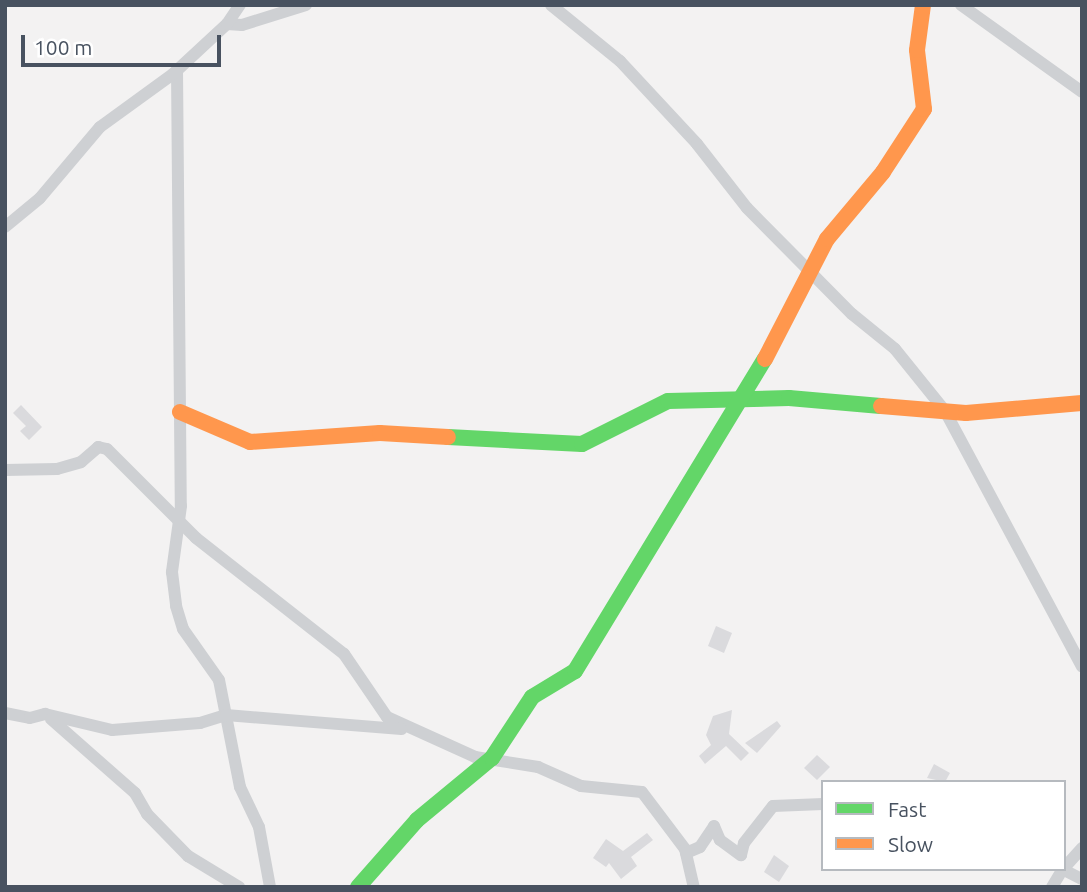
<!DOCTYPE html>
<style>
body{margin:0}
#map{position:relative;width:1087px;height:892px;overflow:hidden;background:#f3f2f2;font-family:Ubuntu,sans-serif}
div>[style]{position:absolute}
.building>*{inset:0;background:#dadadd}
.street>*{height:12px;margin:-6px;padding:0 6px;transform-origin:6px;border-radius:6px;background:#ced0d3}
.fast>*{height:16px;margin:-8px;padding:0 8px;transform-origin:8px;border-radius:8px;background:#63d668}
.slow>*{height:16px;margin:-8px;padding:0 8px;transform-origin:8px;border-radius:8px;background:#ff974d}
span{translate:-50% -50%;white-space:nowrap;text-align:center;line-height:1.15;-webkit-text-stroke:5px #fff;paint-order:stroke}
.frame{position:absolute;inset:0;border:7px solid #485260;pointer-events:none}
.legend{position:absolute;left:821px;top:780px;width:245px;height:91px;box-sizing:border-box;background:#fff;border:2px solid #b6babf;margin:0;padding:9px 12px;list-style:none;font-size:21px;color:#485260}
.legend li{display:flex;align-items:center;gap:14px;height:35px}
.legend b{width:35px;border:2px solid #b6babf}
.scale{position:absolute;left:21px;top:35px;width:200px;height:32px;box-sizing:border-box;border:4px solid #485260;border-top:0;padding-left:9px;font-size:21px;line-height:24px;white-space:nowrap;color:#485260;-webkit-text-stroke:5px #fff;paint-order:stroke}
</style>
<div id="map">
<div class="building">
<div style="clip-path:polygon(21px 405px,42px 427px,29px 440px,20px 431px,26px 426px,13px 413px)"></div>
<div style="clip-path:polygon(716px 626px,732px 633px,724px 653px,708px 646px)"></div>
<div style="clip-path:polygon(732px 710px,729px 734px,749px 753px,741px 761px,726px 746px,705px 764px,699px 756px,711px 745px,706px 735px,713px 716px)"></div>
<div style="clip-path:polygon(777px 721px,781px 726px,757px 753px,745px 743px)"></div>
<div style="clip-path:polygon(817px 755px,830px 767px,817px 780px,804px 768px)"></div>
<div style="clip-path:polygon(934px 764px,950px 773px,945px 782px,927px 778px)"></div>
<div style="clip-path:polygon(647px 833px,653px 840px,631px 857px,637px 866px,621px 879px,609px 863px,606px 867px,593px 858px,606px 839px,623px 851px)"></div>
<div style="clip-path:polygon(774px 855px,789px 866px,779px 882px,764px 872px)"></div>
</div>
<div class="street">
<div style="left:551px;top:5px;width:89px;rotate:39.1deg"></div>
<div style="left:620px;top:61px;width:113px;rotate:47.1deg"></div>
<div style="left:697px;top:144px;width:81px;rotate:52deg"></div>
<div style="left:747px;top:208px;width:149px;rotate:45.3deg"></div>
<div style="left:852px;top:314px;width:55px;rotate:39.1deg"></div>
<div style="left:895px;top:349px;width:80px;rotate:51.1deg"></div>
<div style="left:945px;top:411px;width:290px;rotate:61.8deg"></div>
<div style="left:961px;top:5px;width:149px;rotate:35.7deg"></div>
<div style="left:227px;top:24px;width:15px;rotate:4deg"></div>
<div style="left:242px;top:25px;width:67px;rotate:-17.4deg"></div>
<div style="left:177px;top:70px;width:436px;rotate:89.5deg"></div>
<div style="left:181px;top:506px;width:67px;rotate:97.8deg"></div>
<div style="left:172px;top:572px;width:34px;rotate:83deg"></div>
<div style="left:176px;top:606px;width:24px;rotate:73deg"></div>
<div style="left:183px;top:629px;width:62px;rotate:54.8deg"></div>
<div style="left:219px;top:680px;width:109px;rotate:78.9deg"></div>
<div style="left:240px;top:787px;width:44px;rotate:64.6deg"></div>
<div style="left:259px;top:827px;width:61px;rotate:79.6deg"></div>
<div style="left:5px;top:227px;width:45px;rotate:-39.6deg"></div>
<div style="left:40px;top:198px;width:93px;rotate:-49.8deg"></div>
<div style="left:100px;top:127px;width:90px;rotate:-36deg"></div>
<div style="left:173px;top:74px;width:74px;rotate:-42.8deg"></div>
<div style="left:227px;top:24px;width:23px;rotate:-56deg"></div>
<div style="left:5px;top:470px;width:52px;rotate:-1.1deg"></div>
<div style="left:57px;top:469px;width:25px;rotate:-16deg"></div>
<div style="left:81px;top:462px;width:23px;rotate:-41deg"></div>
<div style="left:98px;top:447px;width:9px;rotate:13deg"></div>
<div style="left:107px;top:449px;width:126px;rotate:45deg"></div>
<div style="left:196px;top:538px;width:188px;rotate:38.1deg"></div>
<div style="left:344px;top:654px;width:76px;rotate:55.7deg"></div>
<div style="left:387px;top:717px;width:97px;rotate:24.4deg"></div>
<div style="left:475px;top:757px;width:64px;rotate:9deg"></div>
<div style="left:538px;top:767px;width:47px;rotate:23.8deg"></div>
<div style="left:581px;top:786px;width:61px;rotate:5.6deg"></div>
<div style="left:642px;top:792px;width:71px;rotate:53deg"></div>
<div style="left:685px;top:849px;width:39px;rotate:77deg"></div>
<div style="left:5px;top:713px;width:25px;rotate:11deg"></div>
<div style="left:30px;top:718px;width:16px;rotate:-15deg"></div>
<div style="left:45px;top:714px;width:69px;rotate:13.4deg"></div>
<div style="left:112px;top:730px;width:88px;rotate:-4.5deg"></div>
<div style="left:200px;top:723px;width:27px;rotate:-17deg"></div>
<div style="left:226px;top:715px;width:176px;rotate:4.6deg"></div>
<div style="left:51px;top:719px;width:112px;rotate:41.4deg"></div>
<div style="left:135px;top:793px;width:24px;rotate:60deg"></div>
<div style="left:147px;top:814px;width:59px;rotate:45.7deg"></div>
<div style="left:188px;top:856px;width:60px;rotate:31.3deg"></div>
<div style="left:686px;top:853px;width:15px;rotate:-23deg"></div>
<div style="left:700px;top:847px;width:25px;rotate:-56deg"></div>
<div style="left:714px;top:826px;width:15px;rotate:67deg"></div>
<div style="left:720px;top:840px;width:26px;rotate:36deg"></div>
<div style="left:741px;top:855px;width:12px;rotate:-76deg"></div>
<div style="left:744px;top:843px;width:47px;rotate:-51.9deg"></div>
<div style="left:773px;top:806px;width:50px;rotate:-2.3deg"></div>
<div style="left:1064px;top:868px;width:27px;rotate:-48deg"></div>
<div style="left:1062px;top:869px;width:22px;rotate:27deg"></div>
<div style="left:1052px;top:887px;width:21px;rotate:-59deg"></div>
</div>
<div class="fast">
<div style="left:448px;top:437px;width:134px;rotate:3deg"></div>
<div style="left:582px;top:444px;width:96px;rotate:-26.6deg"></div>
<div style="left:668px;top:401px;width:121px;rotate:-1.4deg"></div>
<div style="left:789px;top:398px;width:92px;rotate:5deg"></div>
<div style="left:358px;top:887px;width:89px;rotate:-48.6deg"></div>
<div style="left:417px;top:820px;width:97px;rotate:-39.6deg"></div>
<div style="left:492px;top:758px;width:73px;rotate:-56.7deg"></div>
<div style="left:532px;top:697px;width:50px;rotate:-31.2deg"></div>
<div style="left:575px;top:671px;width:365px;rotate:-58.7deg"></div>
</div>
<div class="slow">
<div style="left:765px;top:359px;width:135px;rotate:-62.7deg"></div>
<div style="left:827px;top:239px;width:87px;rotate:-50.1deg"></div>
<div style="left:883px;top:172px;width:75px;rotate:-56.9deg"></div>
<div style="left:924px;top:109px;width:59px;rotate:-96.8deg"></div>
<div style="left:917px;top:50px;width:45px;rotate:-82.4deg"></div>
<div style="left:881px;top:406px;width:85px;rotate:4.7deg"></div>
<div style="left:966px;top:413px;width:116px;rotate:-4.9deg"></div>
<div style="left:180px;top:412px;width:76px;rotate:23.2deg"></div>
<div style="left:250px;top:442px;width:130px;rotate:-4deg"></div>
<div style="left:380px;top:433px;width:68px;rotate:3.4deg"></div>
</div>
<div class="frame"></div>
<ul class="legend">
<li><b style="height:9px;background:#63d668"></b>Fast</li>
<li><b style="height:9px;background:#ff974d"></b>Slow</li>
</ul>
<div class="scale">100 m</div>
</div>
